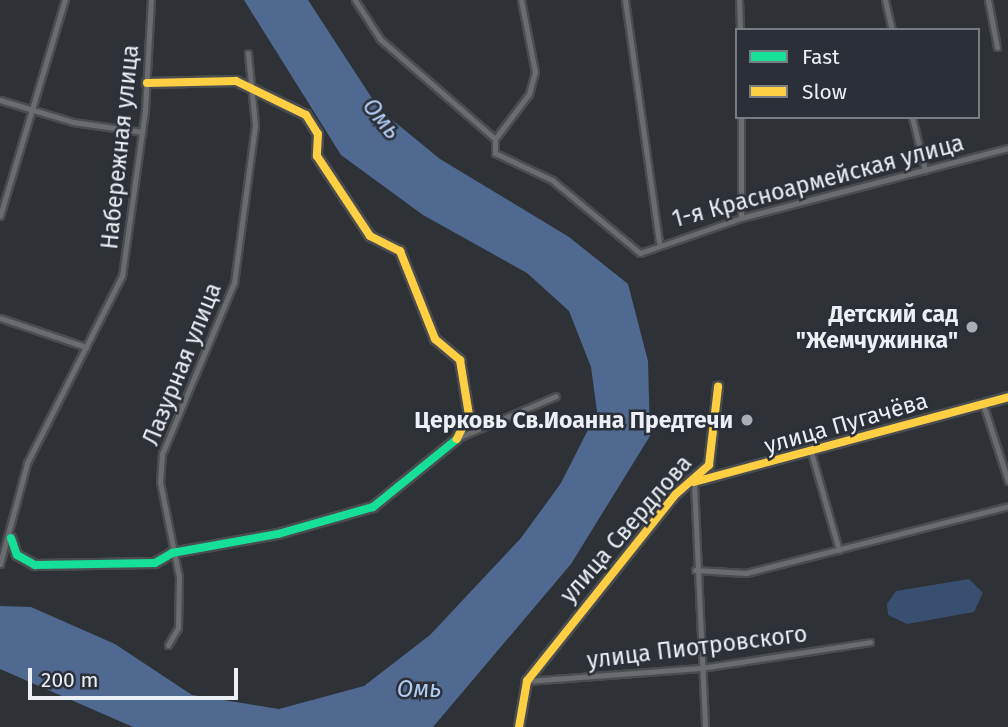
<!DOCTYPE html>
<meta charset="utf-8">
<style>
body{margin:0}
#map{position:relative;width:1008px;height:727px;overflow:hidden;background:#2e3135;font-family:"Fira Sans",sans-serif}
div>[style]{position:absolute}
.green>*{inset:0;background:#394f6f}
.water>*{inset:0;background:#4f6990}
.roads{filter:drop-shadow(2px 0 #4a4d50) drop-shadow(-2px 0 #4a4d50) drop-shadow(0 2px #4a4d50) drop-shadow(0 -2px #4a4d50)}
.street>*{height:5px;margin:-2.5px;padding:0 2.5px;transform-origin:2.5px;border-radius:2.5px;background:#6a6c70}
.fast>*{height:8px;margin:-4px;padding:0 4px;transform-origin:4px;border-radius:4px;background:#16e098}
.slow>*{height:8px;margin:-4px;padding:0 4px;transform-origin:4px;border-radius:4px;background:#ffcf43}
.dots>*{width:19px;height:19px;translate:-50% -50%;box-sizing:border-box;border:4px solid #2b3038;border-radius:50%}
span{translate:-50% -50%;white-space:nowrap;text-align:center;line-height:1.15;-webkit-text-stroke:5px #2b3038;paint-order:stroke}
.street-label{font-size:23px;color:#ecf0f5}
.poi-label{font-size:23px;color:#ecf0f5;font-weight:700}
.right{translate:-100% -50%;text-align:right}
.water-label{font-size:24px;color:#b2cef5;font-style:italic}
.legend{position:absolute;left:735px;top:28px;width:245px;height:91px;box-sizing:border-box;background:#2b3038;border:2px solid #787d84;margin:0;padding:9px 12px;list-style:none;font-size:21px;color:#ecf0f5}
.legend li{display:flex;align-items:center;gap:14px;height:35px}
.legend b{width:35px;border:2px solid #787d84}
.scale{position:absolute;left:28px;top:668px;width:210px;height:32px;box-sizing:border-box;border:4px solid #ecf0f5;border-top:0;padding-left:9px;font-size:21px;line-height:24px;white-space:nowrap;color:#ecf0f5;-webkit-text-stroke:5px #2b3038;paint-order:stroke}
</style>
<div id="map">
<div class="green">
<div style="clip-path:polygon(969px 579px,983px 593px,974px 612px,907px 624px,888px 615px,887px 604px,896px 591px)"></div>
</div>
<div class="water">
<div style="clip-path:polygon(244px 0,308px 0,379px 109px,440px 159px,569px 237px,628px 284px,648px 361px,650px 436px,571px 564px,433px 727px,133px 727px,0 669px,0 606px,31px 607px,115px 644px,192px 695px,279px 709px,364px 686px,430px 635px,521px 538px,561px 483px,597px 412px,591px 367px,569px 311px,527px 273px,423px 215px,341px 155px)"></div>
</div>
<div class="roads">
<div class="street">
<div style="left:355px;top:0;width:46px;rotate:57.3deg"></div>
<div style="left:380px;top:39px;width:152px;rotate:41deg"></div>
<div style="left:495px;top:139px;width:14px;rotate:90deg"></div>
<div style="left:495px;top:153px;width:63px;rotate:25.3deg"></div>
<div style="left:552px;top:180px;width:114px;rotate:39.7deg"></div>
<div style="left:640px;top:253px;width:107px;rotate:-19.1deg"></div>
<div style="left:741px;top:218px;width:276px;rotate:-14.7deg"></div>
<div style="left:625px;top:0;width:244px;rotate:82deg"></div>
<div style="left:739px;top:0;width:30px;rotate:88deg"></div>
<div style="left:885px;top:0;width:31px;rotate:77deg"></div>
<div style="left:988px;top:0;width:48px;rotate:79.2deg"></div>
<div style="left:0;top:100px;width:76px;rotate:16.8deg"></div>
<div style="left:73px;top:122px;width:70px;rotate:8.2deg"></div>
<div style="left:741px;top:117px;width:101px;rotate:90deg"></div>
<div style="left:912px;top:117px;width:55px;rotate:76.2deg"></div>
<div style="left:495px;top:139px;width:56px;rotate:-52.9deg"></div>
<div style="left:529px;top:94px;width:23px;rotate:-75deg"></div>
<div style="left:535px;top:72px;width:73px;rotate:-101deg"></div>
<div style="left:0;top:216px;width:226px;rotate:-73.3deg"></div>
<div style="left:0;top:318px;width:91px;rotate:18.6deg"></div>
<div style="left:983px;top:404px;width:81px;rotate:72deg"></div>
<div style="left:460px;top:437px;width:104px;rotate:-23.1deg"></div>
<div style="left:811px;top:452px;width:102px;rotate:74.1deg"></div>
<div style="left:694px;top:482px;width:245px;rotate:87.4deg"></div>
<div style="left:0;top:564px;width:105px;rotate:-75deg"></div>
<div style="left:27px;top:463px;width:210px;rotate:-63.1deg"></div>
<div style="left:122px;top:276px;width:168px;rotate:-82.1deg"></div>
<div style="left:145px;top:110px;width:110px;rotate:-86.9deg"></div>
<div style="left:695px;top:570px;width:51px;rotate:3.4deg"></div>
<div style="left:746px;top:573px;width:270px;rotate:-14.3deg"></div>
<div style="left:168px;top:645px;width:20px;rotate:-60deg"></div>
<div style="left:178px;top:628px;width:51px;rotate:-88.9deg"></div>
<div style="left:179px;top:577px;width:97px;rotate:-101.3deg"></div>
<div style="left:160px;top:482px;width:28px;rotate:-86deg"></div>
<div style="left:162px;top:454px;width:186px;rotate:-67.2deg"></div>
<div style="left:234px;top:283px;width:159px;rotate:-82.4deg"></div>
<div style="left:255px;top:125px;width:72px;rotate:-95.6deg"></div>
<div style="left:527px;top:681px;width:174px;rotate:-4.3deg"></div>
<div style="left:701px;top:668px;width:171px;rotate:-8.7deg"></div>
</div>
<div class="fast">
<div style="left:11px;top:538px;width:18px;rotate:71deg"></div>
<div style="left:17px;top:555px;width:21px;rotate:29deg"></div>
<div style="left:35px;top:565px;width:120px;rotate:-1deg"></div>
<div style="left:155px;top:563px;width:20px;rotate:-30deg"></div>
<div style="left:172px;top:553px;width:108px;rotate:-10.2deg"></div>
<div style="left:278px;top:534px;width:99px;rotate:-15.9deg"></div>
<div style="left:373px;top:507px;width:108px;rotate:-39deg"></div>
</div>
<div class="slow">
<div style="left:147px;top:83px;width:89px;rotate:-1.3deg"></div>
<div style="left:236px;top:81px;width:78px;rotate:25.9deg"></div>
<div style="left:306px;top:115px;width:22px;rotate:58deg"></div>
<div style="left:318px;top:134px;width:22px;rotate:93deg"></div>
<div style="left:317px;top:156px;width:96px;rotate:56.5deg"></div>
<div style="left:370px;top:236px;width:34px;rotate:27deg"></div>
<div style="left:400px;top:251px;width:95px;rotate:68.3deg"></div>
<div style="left:435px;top:339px;width:33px;rotate:40deg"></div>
<div style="left:460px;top:360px;width:56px;rotate:80.7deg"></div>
<div style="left:469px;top:415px;width:27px;rotate:117deg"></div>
<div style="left:694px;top:482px;width:325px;rotate:-15.1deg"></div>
<div style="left:519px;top:727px;width:47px;rotate:-80.1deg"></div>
<div style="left:527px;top:681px;width:239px;rotate:-51.5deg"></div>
<div style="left:676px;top:494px;width:44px;rotate:-41.3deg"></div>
<div style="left:709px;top:465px;width:79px;rotate:-83.4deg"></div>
</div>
</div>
<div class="dots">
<div style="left:972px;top:327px;background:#aaadb2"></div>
<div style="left:747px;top:420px;background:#aaadb2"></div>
</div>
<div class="street-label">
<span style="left:120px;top:147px;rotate:-84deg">Набережная улица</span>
<span style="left:818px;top:181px;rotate:-15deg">1-я Красноармейская улица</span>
<span style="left:182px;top:364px;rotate:-68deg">Лазурная улица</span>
<span style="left:846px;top:423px;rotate:-16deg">улица Пугачёва</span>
<span style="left:626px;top:529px;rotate:-49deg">улица Свердлова</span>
<span style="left:697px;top:647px;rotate:-7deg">улица Пиотровского</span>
</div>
<div class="poi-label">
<span class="right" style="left:958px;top:327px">Детский сад<br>"Жемчужинка"</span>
<span class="right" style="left:733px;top:420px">Церковь Св.Иоанна Предтечи</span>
</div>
<div class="water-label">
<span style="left:381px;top:119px;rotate:51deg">Омь</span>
<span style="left:419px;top:690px">Омь</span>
</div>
<ul class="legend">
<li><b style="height:9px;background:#16e098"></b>Fast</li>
<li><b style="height:9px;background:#ffcf43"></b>Slow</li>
</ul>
<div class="scale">200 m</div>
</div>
